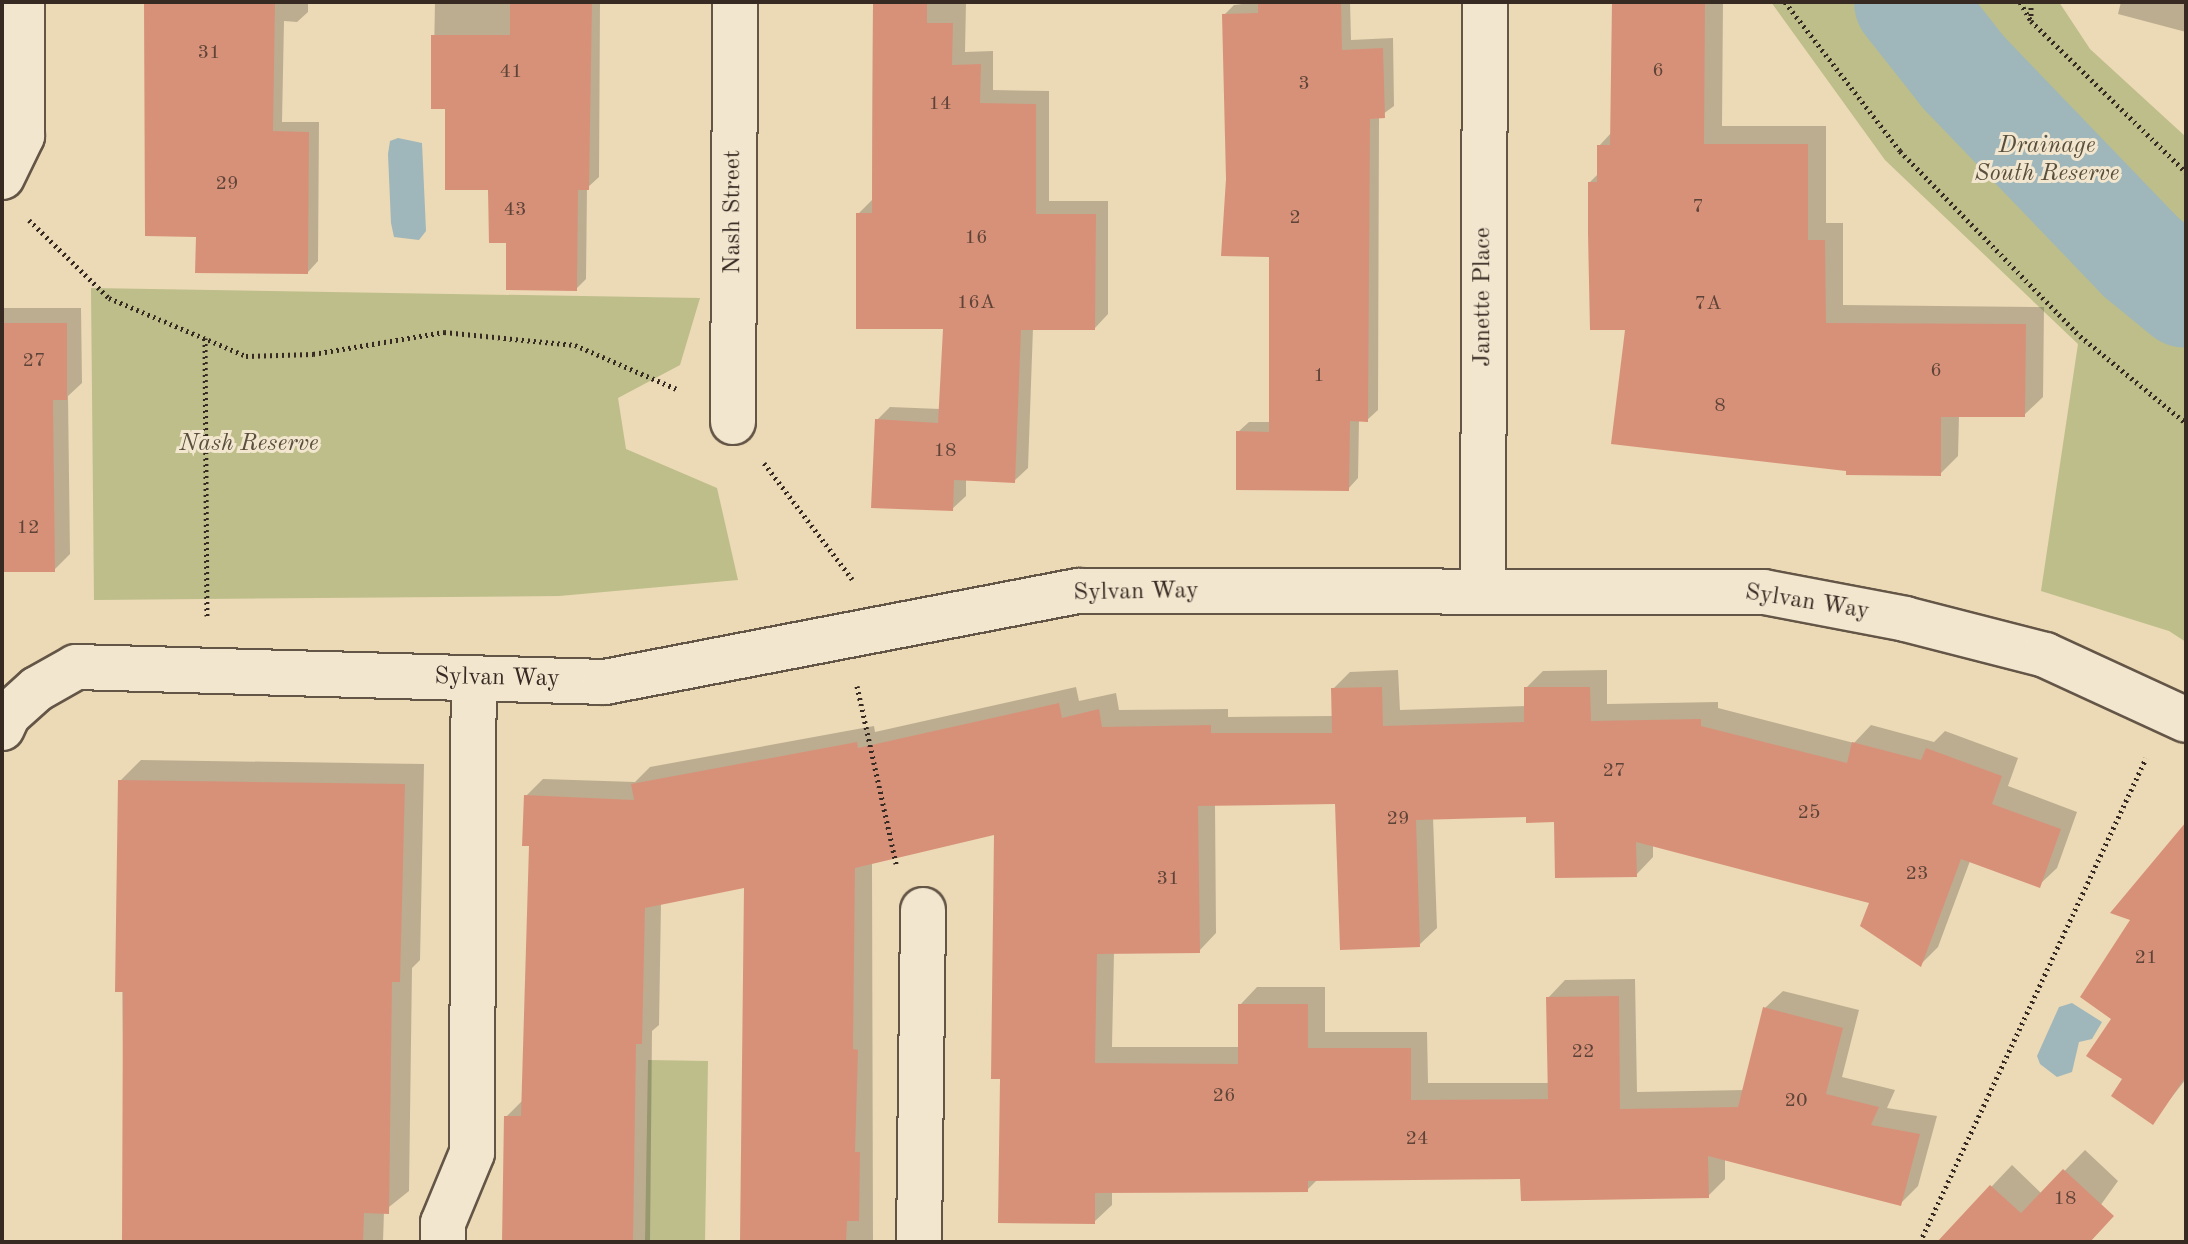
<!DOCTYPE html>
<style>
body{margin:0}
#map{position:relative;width:2188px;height:1244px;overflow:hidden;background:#ecd9b5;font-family:"Old Standard TT",serif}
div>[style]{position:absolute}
.green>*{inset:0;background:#bdbe8a}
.water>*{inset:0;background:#9fb7ba}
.shadow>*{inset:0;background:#0003}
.river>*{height:108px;margin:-54px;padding:0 54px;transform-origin:54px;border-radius:54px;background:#9fb7ba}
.building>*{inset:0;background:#d89179}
.path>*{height:5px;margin-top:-2.5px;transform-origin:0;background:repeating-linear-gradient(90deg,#362a22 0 2px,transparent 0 6px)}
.roads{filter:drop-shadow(2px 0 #645647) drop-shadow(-2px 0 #645647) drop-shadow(0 2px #645647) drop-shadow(0 -2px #645647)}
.minor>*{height:44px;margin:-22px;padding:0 22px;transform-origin:22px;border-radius:22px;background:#f3e6cf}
span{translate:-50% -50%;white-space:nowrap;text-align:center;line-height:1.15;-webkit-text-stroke:6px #f3e6cf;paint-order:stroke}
.number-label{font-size:20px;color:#5e4438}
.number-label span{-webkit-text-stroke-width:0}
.park-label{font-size:24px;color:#584f3c;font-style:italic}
.street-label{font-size:24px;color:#362a22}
.frame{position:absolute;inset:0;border:4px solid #362a22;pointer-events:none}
</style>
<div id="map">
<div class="green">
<div style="clip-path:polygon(1771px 2px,2059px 2px,2090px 49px,2186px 137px,2186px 642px,2169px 631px,2041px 591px,2078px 344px,1885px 160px)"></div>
<div style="clip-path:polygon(91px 288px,700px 298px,680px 365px,618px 398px,626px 449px,717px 488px,738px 580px,559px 596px,94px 600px)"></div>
<div style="clip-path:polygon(648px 1060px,708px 1061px,705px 1242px,645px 1242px)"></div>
</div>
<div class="water">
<div style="clip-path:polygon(398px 138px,422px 143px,426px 231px,419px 240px,394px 237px,391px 223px,388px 154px,390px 141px)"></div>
<div style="clip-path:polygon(2072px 1003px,2102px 1022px,2092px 1039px,2079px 1042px,2072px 1072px,2057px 1077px,2040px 1064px,2037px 1056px,2059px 1007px)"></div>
</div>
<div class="shadow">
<div style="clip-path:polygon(147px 2px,308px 2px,308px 12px,297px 22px,284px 21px,282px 122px,319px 122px,318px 261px,308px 272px,198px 235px)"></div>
<div style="clip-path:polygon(435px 2px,600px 2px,599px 177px,587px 188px,586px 279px,576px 289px,508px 241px,490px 188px,447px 107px,433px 107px)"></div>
<div style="clip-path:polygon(873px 2px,966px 2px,965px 52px,993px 51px,993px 90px,1049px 91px,1049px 201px,1108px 201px,1108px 314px,1095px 328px,1033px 328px,1028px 468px,1014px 481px,966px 479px,966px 496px,952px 509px,877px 420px,890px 407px,940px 409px,945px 327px,858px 214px,872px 200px)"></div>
<div style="clip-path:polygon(1260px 2px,1350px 2px,1351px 40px,1393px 38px,1394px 106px,1379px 117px,1378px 410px,1367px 420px,1359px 420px,1358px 478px,1348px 489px,1238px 432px,1249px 422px,1271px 422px,1271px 255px,1228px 179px,1224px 15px,1234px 5px)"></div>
<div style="clip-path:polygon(1614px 2px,1723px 2px,1722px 126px,1826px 126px,1826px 223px,1843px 223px,1843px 305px,2044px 307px,2043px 397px,2024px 415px,1959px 415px,1958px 456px,1940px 474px,1848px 469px,1627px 328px,1590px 182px,1599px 173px,1599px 146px,1612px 132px)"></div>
<div style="clip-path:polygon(2121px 2px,2186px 2px,2186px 32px,2118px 14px)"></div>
<div style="clip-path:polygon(2px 308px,81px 308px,82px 383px,68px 396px,70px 554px,54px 570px,2px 570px)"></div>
<div style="clip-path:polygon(1398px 670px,1400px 710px,1526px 706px,1526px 688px,1543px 671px,1607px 670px,1607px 704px,1718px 702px,1718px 708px,1854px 743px,1871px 725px,1934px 742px,1945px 731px,2018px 758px,2008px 786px,2077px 812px,2057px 868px,2039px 885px,1970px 861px,1938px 947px,1921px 964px,1871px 902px,1653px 844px,1653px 857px,1636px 875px,1556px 820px,1528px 815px,1433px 817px,1437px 928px,1419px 945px,1337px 802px,1215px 804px,1216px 933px,1199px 951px,1114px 952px,1112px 1047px,1240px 1047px,1240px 1005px,1257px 987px,1325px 987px,1325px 1032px,1427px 1032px,1428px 1083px,1549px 1083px,1548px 998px,1565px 980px,1635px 979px,1637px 1092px,1745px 1090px,1765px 1008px,1783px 991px,1859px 1010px,1842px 1077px,1895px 1090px,1887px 1108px,1937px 1116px,1918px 1186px,1900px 1204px,1725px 1159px,1725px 1179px,1708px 1196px,1522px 1177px,1318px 1179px,1307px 1190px,1112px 1191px,1112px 1205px,1094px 1222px,1002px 1077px,996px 832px,872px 862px,873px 1242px,743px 1242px,746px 886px,661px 903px,659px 1025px,652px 1031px,650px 1242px,504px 1242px,506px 1117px,523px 1100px,531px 844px,526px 796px,543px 779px,635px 782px,650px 767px,874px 726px,875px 732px,1076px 687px,1079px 701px,1116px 693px,1119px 710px,1228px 709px,1228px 717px,1334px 716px,1333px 689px,1350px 672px)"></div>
<div style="clip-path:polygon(141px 760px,424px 764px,420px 960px,412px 968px,409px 1191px,384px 1211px,383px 1242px,125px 1242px,120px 781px)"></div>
<div style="clip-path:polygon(2186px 845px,2186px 1079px,2152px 1122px,2125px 1078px,2114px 1018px)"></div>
<div style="clip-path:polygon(2085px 1150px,2118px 1181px,2074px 1242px,1943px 1238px,2012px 1165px,2042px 1194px)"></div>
</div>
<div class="river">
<div style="left:1908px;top:2px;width:90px;rotate:51.7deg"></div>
<div style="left:1964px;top:73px;width:255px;rotate:46.1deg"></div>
<div style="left:2141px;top:257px;width:58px;rotate:39.4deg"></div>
</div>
<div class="building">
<div style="clip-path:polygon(144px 2px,275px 2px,273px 131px,309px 132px,308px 274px,195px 273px,196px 237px,145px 236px)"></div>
<div style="clip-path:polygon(510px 2px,592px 2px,589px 190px,578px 190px,577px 291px,506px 290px,506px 243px,489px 243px,488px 190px,445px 190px,445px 109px,431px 109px,431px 35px,510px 35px)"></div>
<div style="clip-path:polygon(873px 2px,927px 2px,927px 23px,953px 23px,952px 65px,981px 64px,980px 103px,1036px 104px,1036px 214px,1096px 214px,1095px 330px,1021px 330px,1015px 483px,954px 480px,953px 511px,871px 508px,875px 419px,938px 423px,943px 329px,856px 329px,856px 213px,872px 213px)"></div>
<div style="clip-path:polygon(1258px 2px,1341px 2px,1342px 50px,1383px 48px,1385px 118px,1370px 119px,1368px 422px,1350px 421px,1349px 491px,1236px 490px,1236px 431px,1269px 432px,1269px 257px,1221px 256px,1226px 179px,1222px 14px,1258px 13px)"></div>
<div style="clip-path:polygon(1612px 2px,1705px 2px,1704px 144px,1808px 144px,1808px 240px,1825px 240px,1826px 323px,2026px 324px,2025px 417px,1941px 417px,1941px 476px,1846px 475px,1846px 471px,1611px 444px,1625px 330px,1590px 330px,1588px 233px,1588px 182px,1597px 182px,1597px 145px,1610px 145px)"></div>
<div style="clip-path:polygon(2px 323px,67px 323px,67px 400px,53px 400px,55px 572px,2px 572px)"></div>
<div style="clip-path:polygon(1382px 687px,1383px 726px,1524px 722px,1524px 687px,1590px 687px,1591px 721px,1701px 719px,1701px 726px,1847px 763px,1852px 742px,1921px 760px,1926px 748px,2002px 776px,1992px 804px,2061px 829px,2040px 888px,1961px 859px,1921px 967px,1860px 926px,1869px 903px,1636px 842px,1637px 877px,1555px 878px,1554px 822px,1526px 823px,1526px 817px,1416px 820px,1420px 947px,1340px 950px,1335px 804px,1198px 806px,1200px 953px,1097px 954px,1095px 1063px,1238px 1064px,1238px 1004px,1308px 1004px,1308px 1048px,1411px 1048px,1411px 1100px,1548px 1099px,1546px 997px,1619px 996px,1620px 1109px,1738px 1107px,1763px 1007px,1843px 1028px,1826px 1094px,1879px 1107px,1871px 1125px,1920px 1134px,1901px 1206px,1708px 1156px,1709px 1198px,1521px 1201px,1520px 1179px,1308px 1181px,1308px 1192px,1095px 1193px,1095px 1224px,998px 1223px,1000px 1079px,991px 1079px,994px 835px,855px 868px,853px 1049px,858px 1050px,855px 1152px,860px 1152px,859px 1221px,847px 1221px,846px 1242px,740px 1242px,744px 888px,645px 908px,642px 1044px,636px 1044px,633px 1242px,502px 1242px,504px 1116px,521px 1116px,529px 846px,522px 846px,524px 795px,634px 800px,631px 784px,857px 742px,858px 748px,1059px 703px,1062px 718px,1099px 709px,1102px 727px,1211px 725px,1211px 733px,1332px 733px,1331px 688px)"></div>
<div style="clip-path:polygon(118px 780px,405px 784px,400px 982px,392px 982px,389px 1214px,364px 1213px,363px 1242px,122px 1242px,123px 992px,115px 992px)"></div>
<div style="clip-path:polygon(2186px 822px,2186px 1076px,2153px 1125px,2111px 1096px,2122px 1079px,2086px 1056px,2111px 1019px,2080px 997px,2130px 920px,2110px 913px)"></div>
<div style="clip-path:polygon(2063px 1169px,2114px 1216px,2090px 1242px,1937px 1242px,1990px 1185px,2021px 1213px)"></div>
</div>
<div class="path">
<div style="left:1785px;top:2px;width:188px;rotate:52.3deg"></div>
<div style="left:1900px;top:151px;width:258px;rotate:45.8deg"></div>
<div style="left:2080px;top:336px;width:137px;rotate:39.4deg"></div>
<div style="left:2020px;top:2px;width:22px;rotate:60deg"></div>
<div style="left:2031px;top:21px;width:216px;rotate:44.3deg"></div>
<div style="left:2031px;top:2px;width:18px;rotate:90deg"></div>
<div style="left:29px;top:220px;width:112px;rotate:44.3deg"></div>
<div style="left:109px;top:298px;width:149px;rotate:22.9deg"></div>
<div style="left:246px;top:356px;width:67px;rotate:-1.7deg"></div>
<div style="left:313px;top:354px;width:133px;rotate:-9.5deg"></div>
<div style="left:444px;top:332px;width:132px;rotate:5.7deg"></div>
<div style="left:575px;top:345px;width:113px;rotate:23.4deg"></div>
<div style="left:205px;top:338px;width:278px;rotate:89.6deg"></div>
<div style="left:764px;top:463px;width:146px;rotate:52.8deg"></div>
<div style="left:857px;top:686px;width:182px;rotate:77.6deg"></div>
<div style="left:1920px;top:1242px;width:534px;rotate:-64.97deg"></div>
</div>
<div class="roads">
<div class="minor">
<div style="left:2px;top:177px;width:46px;rotate:-64deg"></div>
<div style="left:22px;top:136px;width:134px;rotate:-90deg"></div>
<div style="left:733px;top:422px;width:420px;rotate:-89.7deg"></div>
<div style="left:1483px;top:591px;width:589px;rotate:-89.81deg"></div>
<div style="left:2px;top:728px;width:14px;rotate:-65deg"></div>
<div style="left:8px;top:715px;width:39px;rotate:-42deg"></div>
<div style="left:37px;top:689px;width:45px;rotate:-29.4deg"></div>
<div style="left:76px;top:667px;width:529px;rotate:1.62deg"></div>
<div style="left:605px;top:682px;width:482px;rotate:-10.9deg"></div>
<div style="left:1078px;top:591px;width:686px;rotate:0.08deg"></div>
<div style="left:1764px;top:592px;width:144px;rotate:10.8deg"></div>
<div style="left:1905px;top:619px;width:145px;rotate:14.4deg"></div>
<div style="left:2045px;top:655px;width:155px;rotate:24.7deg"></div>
<div style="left:443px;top:1242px;width:19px;rotate:-90deg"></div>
<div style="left:443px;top:1223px;width:76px;rotate:-67.5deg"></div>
<div style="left:472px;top:1153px;width:474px;rotate:-89.8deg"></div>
<div style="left:919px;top:1242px;width:332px;rotate:-89.3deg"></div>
</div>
</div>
<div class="number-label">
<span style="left:209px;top:53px">31</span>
<span style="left:1658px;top:71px">6</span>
<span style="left:511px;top:72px">41</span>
<span style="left:1304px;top:84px">3</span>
<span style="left:940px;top:104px">14</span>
<span style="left:227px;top:184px">29</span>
<span style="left:1698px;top:207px">7</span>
<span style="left:515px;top:210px">43</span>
<span style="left:1295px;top:218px">2</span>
<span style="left:976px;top:238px">16</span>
<span style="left:976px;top:303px">16A</span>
<span style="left:1708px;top:304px">7A</span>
<span style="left:34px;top:361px">27</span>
<span style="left:1936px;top:371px">6</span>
<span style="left:1319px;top:376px">1</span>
<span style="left:1720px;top:406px">8</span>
<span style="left:945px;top:451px">18</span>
<span style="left:28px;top:528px">12</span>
<span style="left:1614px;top:771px">27</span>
<span style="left:1809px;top:813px">25</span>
<span style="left:1398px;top:819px">29</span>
<span style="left:1917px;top:874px">23</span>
<span style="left:1168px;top:879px">31</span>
<span style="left:2146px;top:958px">21</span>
<span style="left:1583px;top:1052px">22</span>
<span style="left:1224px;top:1096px">26</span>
<span style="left:1796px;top:1101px">20</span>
<span style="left:1417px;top:1139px">24</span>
<span style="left:2065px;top:1199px">18</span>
</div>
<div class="park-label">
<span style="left:2047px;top:161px">Drainage<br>South Reserve</span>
<span style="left:249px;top:445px">Nash Reserve</span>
</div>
<div class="street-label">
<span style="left:734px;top:212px;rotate:-90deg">Nash Street</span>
<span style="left:1484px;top:297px;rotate:-90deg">Janette Place</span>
<span style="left:1136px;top:593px;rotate:-1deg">Sylvan Way</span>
<span style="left:1807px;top:603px;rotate:9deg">Sylvan Way</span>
<span style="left:497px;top:679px;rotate:1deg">Sylvan Way</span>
</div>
<div class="frame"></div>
</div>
